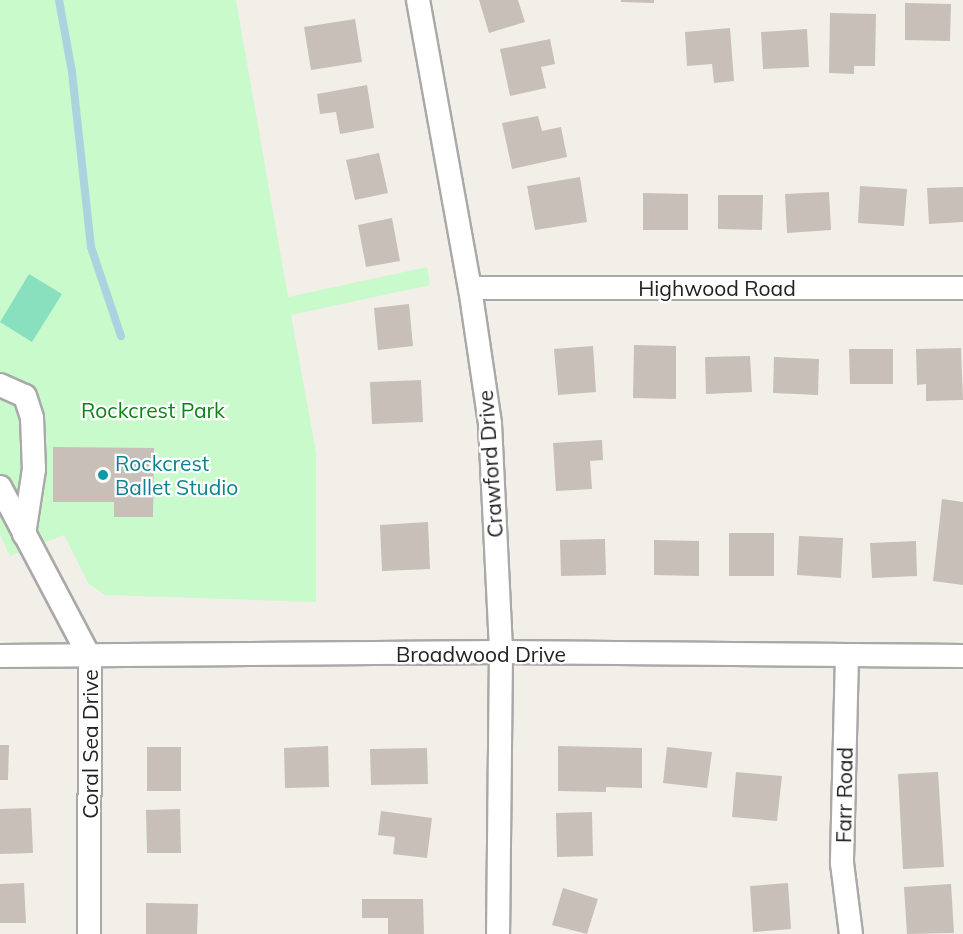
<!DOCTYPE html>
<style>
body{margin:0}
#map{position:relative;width:963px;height:934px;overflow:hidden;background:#f2efe9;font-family:Mulish,sans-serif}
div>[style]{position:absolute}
.park>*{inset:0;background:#c8facc}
.pitch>*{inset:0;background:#88e0be}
.stream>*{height:8px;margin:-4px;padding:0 4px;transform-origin:4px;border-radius:4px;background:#aad3df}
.building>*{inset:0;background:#c7bfb8}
.roads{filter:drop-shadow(2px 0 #a9a9a9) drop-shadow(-2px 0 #a9a9a9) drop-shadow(0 2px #a9a9a9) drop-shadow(0 -2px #a9a9a9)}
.minor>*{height:22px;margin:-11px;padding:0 11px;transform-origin:11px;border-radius:11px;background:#fff}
.dots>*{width:16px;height:16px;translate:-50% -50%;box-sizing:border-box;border:3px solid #fff;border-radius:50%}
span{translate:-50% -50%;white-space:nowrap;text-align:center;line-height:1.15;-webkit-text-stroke:4.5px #fff;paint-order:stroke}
.street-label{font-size:21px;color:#222}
.park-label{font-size:21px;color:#0c8416}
.culture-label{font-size:21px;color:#0d838f}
.left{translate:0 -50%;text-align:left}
</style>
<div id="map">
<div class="park">
<div style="clip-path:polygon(0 0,236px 0,288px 297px,427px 267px,430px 285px,291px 315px,316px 452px,316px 602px,105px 595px,88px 583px,64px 535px,10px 556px,0 535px)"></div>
</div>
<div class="pitch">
<div style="clip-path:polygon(29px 274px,62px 294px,32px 342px,0 322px)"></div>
</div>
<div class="stream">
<div style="left:59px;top:0;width:73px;rotate:79.8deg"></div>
<div style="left:72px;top:72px;width:176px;rotate:83.8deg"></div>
<div style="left:91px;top:247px;width:94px;rotate:71.4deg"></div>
</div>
<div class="building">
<div style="clip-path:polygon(479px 0,518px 0,525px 22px,489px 33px)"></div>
<div style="clip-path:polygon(621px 0,654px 0,654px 3px,621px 2px)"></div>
<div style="clip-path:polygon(905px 3px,951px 4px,950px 41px,905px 40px)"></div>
<div style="clip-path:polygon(830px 13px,876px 14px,875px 66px,854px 66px,854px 74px,829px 73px)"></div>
<div style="clip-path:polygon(355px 19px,362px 62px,311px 70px,304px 27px)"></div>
<div style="clip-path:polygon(730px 28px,734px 81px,714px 83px,712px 64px,687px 66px,685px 32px)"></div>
<div style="clip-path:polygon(807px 29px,809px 67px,763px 69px,761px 32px)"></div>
<div style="clip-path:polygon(550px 39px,555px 64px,541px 67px,546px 88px,510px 96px,500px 49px)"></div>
<div style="clip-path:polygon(367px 85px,374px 128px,340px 134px,336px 112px,320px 114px,317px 94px)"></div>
<div style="clip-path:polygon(538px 116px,542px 131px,561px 127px,567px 157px,512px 169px,502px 123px)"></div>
<div style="clip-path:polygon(379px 153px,388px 193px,355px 200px,346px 160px)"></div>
<div style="clip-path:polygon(580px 177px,587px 222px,535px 230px,527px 186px)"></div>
<div style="clip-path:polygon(860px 186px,907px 189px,904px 226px,858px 223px)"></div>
<div style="clip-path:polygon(963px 187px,963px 222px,929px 224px,927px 188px)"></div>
<div style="clip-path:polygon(829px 192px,831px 230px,787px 233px,785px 194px)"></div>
<div style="clip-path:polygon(643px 193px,688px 194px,688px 230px,643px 230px)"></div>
<div style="clip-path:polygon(718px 195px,763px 195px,762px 230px,718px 229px)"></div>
<div style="clip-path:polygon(392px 218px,400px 261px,366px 267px,358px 225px)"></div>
<div style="clip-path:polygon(409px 304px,413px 346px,378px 350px,374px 308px)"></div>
<div style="clip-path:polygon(634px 345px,676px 346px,676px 399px,633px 398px)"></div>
<div style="clip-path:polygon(593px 346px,596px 392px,558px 395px,554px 349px)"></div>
<div style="clip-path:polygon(961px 348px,963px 400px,926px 401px,926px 384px,917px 385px,916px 349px)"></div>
<div style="clip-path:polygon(849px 349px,893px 349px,893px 384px,850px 384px)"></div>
<div style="clip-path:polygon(750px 356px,752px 392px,706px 394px,705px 357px)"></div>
<div style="clip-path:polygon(774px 357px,819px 359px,818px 395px,773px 393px)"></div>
<div style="clip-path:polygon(421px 380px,423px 422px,372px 424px,370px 382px)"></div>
<div style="clip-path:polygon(602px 440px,603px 460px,590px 461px,592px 489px,556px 491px,553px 443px)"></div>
<div style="clip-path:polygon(53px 447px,154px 448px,153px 517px,114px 517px,114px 502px,53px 502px)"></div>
<div style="clip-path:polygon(942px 499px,963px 502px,963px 585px,933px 581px)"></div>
<div style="clip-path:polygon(428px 522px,430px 569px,382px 571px,380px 525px)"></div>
<div style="clip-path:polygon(729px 533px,774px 533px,774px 576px,729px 576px)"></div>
<div style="clip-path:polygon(799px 536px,843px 538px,841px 578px,797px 575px)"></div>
<div style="clip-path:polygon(605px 539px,606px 575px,561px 576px,560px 540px)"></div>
<div style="clip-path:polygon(654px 540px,699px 541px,699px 576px,654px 575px)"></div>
<div style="clip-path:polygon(916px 541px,917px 576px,872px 578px,870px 543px)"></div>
<div style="clip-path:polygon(0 745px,9px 745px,8px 780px,0 780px)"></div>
<div style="clip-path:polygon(328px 746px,329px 787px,285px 788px,284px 748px)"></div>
<div style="clip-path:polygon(558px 746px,642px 748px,642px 788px,606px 787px,606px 792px,558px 791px)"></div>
<div style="clip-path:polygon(147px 747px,181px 747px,181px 791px,147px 791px)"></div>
<div style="clip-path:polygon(667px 747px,712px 752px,707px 788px,663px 783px)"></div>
<div style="clip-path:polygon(427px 748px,428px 784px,371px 785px,370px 749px)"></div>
<div style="clip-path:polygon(736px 772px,782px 776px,777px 821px,732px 817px)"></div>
<div style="clip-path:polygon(938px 772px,944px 867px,903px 869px,898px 774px)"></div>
<div style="clip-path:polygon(31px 808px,33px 853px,0 854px,0 809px)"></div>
<div style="clip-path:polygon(180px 809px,181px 853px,147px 853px,146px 810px)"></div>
<div style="clip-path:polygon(381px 811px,432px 818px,427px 858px,393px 854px,395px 837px,378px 835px)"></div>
<div style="clip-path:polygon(592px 812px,593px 856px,557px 857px,556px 813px)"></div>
<div style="clip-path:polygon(24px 883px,26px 923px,0 923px,0 884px)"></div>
<div style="clip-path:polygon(788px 883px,791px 929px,753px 932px,750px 886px)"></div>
<div style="clip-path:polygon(951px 884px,954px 933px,907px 934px,904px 887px)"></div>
<div style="clip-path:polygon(563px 888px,598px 899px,587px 934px,552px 925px)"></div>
<div style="clip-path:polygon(362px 899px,423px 899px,424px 934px,388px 934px,388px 918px,362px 918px)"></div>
<div style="clip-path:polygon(146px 903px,198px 904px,197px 934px,146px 934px)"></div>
</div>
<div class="roads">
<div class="minor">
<div style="left:418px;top:0;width:293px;rotate:79.8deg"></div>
<div style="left:470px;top:288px;width:137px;rotate:81.6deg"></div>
<div style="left:490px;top:424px;width:228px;rotate:87.2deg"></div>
<div style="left:501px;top:652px;width:282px;rotate:90.6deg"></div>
<div style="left:470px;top:288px;width:493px"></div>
<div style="left:0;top:385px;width:27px;rotate:24deg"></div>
<div style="left:25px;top:396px;width:23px;rotate:72deg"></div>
<div style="left:32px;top:418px;width:51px;rotate:87.8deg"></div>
<div style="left:34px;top:469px;width:66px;rotate:98.7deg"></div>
<div style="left:0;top:487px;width:193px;rotate:62.2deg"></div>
<div style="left:90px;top:658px;width:276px;rotate:90.2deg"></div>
<div style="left:847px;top:655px;width:208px;rotate:91.4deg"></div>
<div style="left:842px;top:863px;width:72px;rotate:82.8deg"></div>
<div style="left:0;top:656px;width:501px;rotate:-0.46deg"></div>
<div style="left:501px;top:652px;width:462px;rotate:0.5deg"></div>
</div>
</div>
<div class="dots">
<div style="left:103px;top:475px;background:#0f9aa8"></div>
</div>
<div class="street-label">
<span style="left:717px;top:288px">Highwood Road</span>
<span style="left:490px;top:464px;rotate:-94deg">Crawford Drive</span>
<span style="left:481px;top:654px">Broadwood Drive</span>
<span style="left:90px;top:744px;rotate:-90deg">Coral Sea Drive</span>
<span style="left:844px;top:795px;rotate:-89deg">Farr Road</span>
</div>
<div class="park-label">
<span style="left:153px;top:410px">Rockcrest Park</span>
</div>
<div class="culture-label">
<span class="left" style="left:115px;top:475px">Rockcrest<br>Ballet Studio</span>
</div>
</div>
